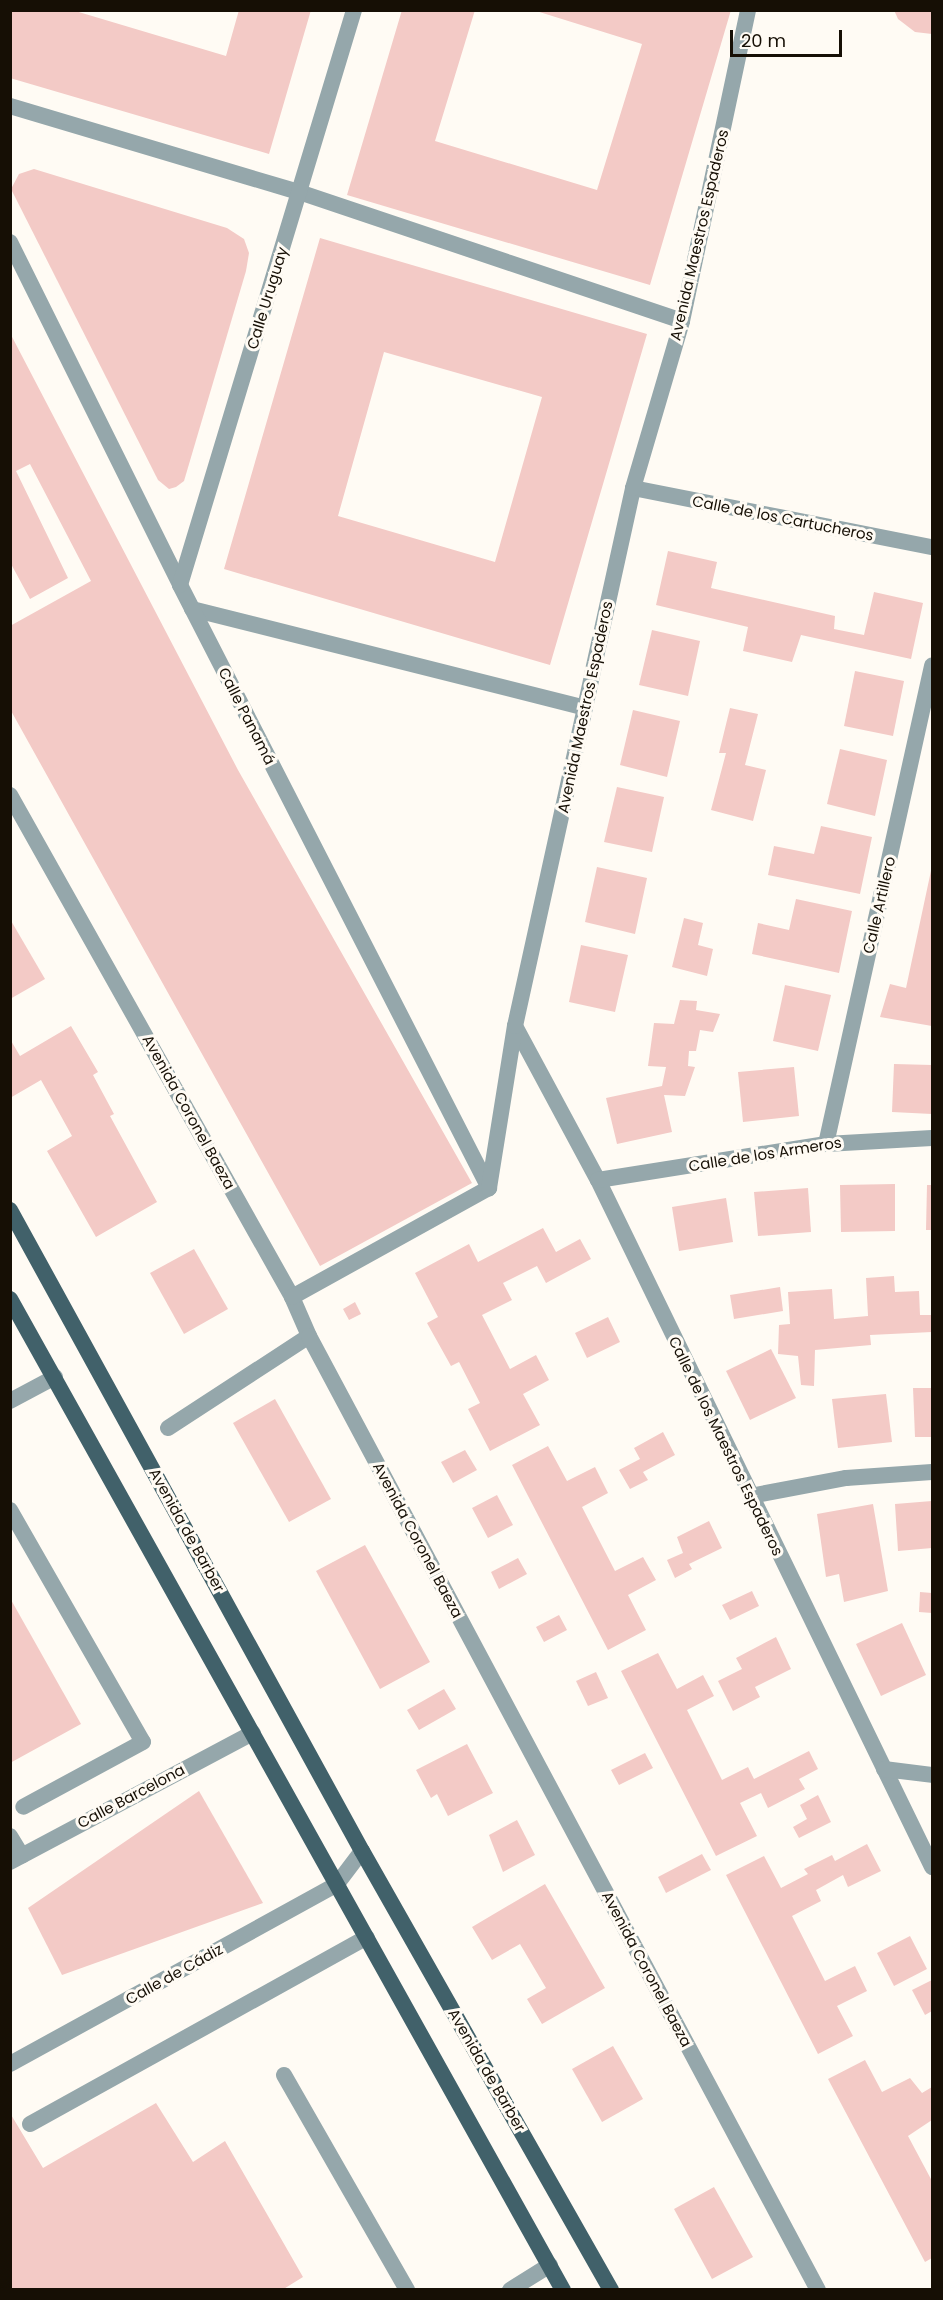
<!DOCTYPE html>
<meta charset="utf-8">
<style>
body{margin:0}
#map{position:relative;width:943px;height:2300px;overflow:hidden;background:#fffbf4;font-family:Poppins,sans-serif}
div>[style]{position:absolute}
.building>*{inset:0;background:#f3cac6}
.service>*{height:16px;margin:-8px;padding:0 8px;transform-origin:8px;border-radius:8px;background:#95a7ab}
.pedestrian>*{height:16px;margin:-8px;padding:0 8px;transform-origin:8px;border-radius:8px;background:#95a7ab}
.minor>*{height:16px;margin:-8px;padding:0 8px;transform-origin:8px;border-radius:8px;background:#95a7ab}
.primary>*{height:16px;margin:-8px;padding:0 8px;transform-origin:8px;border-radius:8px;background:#41616a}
span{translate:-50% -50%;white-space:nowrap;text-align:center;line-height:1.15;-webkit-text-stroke:6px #fffbf4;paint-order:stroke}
.street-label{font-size:15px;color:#160f05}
.frame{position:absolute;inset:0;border:12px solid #160f05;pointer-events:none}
.scale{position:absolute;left:730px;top:30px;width:112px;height:27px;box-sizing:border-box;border:3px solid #160f05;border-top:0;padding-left:8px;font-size:18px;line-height:21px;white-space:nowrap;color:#160f05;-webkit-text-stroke:4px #fffbf4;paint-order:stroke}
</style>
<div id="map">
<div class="building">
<div style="clip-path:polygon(10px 10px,72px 10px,226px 56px,239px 10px,311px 10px,269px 154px,10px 78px)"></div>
<div style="clip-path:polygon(402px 10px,475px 10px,435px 141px,597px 190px,642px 44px,533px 10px,731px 10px,650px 285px,347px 195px)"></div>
<div style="clip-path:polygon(894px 10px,932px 10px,932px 34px,915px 32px,898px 19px)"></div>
<div style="clip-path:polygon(34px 169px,227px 228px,244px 239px,249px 253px,246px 271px,184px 481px,176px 487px,169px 489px,158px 480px,11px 189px,19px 174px)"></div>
<div style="clip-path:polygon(evenodd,320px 238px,647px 334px,550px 665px,224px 569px,320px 238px,384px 352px,542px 397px,495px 562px,338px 516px,384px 352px)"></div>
<div style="clip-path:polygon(10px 333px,238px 770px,472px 1183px,320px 1266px,10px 709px,10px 626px,91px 581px,30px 464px,16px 471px,68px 578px,30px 599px,10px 562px)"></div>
<div style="clip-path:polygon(668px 551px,717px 562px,711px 588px,835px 616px,834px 629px,864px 635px,874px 592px,923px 603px,911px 659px,801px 635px,792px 662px,743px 651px,748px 627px,656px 605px)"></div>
<div style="clip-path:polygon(652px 630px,700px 641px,688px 696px,639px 685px)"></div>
<div style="clip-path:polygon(855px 671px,904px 681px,893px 736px,844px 726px)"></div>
<div style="clip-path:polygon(730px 708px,758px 714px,745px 765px,766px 770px,753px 821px,711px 810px,726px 753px,719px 753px)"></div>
<div style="clip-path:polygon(633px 710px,680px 721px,667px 777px,620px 765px)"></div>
<div style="clip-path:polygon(840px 749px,887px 760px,875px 816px,827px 804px)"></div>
<div style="clip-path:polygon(617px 787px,664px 797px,652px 852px,604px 842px)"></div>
<div style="clip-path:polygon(821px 826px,872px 837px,860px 894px,768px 875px,774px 846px,814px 854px)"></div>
<div style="clip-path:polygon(932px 866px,932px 1026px,880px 1017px,890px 984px,906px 988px)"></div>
<div style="clip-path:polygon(597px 867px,647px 878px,635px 934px,585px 922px)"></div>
<div style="clip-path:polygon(796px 899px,852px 911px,839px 973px,752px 954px,758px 923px,789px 930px)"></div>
<div style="clip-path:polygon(684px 918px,703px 923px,698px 945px,713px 949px,707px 976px,672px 967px)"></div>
<div style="clip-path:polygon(10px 919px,45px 979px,10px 999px)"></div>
<div style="clip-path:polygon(581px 945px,628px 955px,615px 1012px,569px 1002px)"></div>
<div style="clip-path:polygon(785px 985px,831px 995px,818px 1051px,773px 1041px)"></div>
<div style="clip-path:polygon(680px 1000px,697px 1001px,696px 1010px,720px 1014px,713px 1032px,700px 1030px,696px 1051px,689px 1051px,688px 1066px,695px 1067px,685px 1096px,664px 1095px,672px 1132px,617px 1144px,606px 1098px,662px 1086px,666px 1067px,648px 1066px,654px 1023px,674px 1024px)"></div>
<div style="clip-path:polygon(71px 1026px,98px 1072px,93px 1075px,114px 1114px,110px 1116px,157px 1202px,96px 1237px,47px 1151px,72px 1136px,41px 1080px,10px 1098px,10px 1039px,20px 1056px)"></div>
<div style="clip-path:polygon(894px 1064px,932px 1065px,932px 1114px,892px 1112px)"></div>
<div style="clip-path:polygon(794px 1067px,799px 1116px,743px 1122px,738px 1072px)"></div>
<div style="clip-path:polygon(895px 1184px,895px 1231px,841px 1232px,840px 1185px)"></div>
<div style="clip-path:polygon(927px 1185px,932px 1185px,932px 1230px,926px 1230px)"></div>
<div style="clip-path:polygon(808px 1188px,811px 1232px,758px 1236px,754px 1192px)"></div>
<div style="clip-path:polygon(726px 1198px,733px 1242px,679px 1251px,672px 1207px)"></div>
<div style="clip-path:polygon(543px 1228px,556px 1252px,580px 1239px,591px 1259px,546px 1283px,537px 1266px,503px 1283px,512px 1300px,482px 1315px,510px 1369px,536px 1355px,549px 1380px,523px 1394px,540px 1425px,490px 1451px,468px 1409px,480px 1403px,459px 1362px,451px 1366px,427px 1323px,438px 1317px,415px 1273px,469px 1244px,478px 1262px)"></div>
<div style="clip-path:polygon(194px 1249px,228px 1309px,184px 1334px,150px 1273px)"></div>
<div style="clip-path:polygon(894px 1276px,895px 1292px,919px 1291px,920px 1315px,932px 1315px,932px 1332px,870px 1335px,871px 1345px,815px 1350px,814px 1386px,801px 1385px,798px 1356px,778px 1354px,779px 1325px,790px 1324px,788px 1292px,832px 1289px,834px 1319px,868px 1316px,866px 1278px)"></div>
<div style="clip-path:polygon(780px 1287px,783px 1311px,734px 1319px,730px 1295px)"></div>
<div style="clip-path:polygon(355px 1302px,361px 1314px,349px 1320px,343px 1309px)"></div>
<div style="clip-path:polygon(608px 1317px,620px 1342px,587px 1358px,575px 1333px)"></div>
<div style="clip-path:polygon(771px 1349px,796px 1398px,750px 1420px,726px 1371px)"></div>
<div style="clip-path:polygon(913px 1388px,932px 1388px,932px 1437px,915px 1437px)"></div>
<div style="clip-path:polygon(886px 1394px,892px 1442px,838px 1448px,832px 1399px)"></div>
<div style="clip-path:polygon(275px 1399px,331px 1499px,289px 1522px,233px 1423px)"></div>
<div style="clip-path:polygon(663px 1432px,675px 1455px,643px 1472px,648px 1480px,630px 1489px,619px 1470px,640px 1459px,634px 1448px)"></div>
<div style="clip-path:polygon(548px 1446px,567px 1481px,595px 1467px,608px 1493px,582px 1507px,615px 1571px,643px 1557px,656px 1580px,628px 1595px,646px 1630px,608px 1650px,512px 1465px)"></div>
<div style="clip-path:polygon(465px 1450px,477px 1470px,453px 1483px,441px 1462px)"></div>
<div style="clip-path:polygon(497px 1495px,513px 1525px,488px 1538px,472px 1508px)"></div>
<div style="clip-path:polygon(932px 1501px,932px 1548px,898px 1551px,895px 1504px)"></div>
<div style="clip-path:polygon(873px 1504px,888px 1591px,844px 1602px,839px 1574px,826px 1577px,817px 1514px)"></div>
<div style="clip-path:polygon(709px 1521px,722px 1548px,689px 1564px,692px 1569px,675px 1578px,667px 1560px,683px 1553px,677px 1537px)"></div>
<div style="clip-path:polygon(365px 1545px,430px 1662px,380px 1689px,316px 1571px)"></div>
<div style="clip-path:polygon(518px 1558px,527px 1574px,499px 1589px,491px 1572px)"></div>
<div style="clip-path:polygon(752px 1591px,759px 1606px,730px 1620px,722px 1605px)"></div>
<div style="clip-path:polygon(920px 1592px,932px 1593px,932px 1613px,919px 1612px)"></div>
<div style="clip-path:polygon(10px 1598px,81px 1724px,10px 1763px)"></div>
<div style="clip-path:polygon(559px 1615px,567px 1630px,544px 1642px,536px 1627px)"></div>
<div style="clip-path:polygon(902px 1623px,926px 1675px,881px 1696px,856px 1644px)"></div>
<div style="clip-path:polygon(776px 1637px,791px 1669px,755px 1687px,760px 1697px,733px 1711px,718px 1681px,742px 1669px,736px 1658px)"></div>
<div style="clip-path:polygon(658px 1653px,677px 1689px,703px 1675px,714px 1696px,687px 1710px,722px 1780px,748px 1767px,754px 1779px,809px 1751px,818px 1769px,799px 1779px,805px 1789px,768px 1808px,761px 1793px,740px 1803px,757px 1836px,716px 1856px,621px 1671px)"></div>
<div style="clip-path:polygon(596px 1672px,608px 1698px,588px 1706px,576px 1681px)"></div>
<div style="clip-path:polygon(444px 1689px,456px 1709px,419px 1730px,407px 1710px)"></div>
<div style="clip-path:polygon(467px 1744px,493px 1793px,448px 1816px,437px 1794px,431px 1798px,416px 1770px)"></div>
<div style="clip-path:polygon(645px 1753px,653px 1768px,619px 1785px,611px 1770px)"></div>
<div style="clip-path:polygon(199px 1791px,263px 1903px,62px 1975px,28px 1908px)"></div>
<div style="clip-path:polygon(818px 1795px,831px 1822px,799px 1838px,793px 1827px,807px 1819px,800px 1805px)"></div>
<div style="clip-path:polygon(517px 1820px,535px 1855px,503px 1872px,489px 1835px)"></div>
<div style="clip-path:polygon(867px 1844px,881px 1871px,848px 1887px,843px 1875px,816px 1890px,821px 1901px,792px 1916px,825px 1981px,855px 1966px,867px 1991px,837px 2006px,853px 2036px,818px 2054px,726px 1875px,764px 1856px,781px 1888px,808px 1874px,804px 1869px,832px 1855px,835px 1861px)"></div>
<div style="clip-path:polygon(702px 1854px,711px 1870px,666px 1893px,658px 1877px)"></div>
<div style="clip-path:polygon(545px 1884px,605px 1988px,542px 2024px,527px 1999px,546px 1988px,520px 1944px,492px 1960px,472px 1927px)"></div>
<div style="clip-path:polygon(910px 1936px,927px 1969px,894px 1986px,877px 1953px)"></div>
<div style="clip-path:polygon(932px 1980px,932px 2011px,925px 2015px,912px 1990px)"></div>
<div style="clip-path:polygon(613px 2046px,643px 2099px,602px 2122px,572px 2069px)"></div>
<div style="clip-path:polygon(865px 2060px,882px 2092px,910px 2078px,922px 2093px,932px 2087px,932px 2120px,908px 2136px,932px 2181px,932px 2258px,925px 2262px,828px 2079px)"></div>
<div style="clip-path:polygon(156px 2103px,193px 2162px,225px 2141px,303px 2277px,282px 2290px,10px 2290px,10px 2113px,43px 2168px)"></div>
<div style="clip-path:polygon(714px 2187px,753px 2257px,712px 2279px,674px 2209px)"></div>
</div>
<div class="service">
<div style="left:10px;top:1401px;width:51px;rotate:-28.1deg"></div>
<div style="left:10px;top:1510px;width:267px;rotate:60.2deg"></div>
<div style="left:143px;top:1742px;width:136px;rotate:151.6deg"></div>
<div style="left:10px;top:1836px;width:23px;rotate:59deg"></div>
<div style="left:284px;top:2075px;width:248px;rotate:60.2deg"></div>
<div style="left:30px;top:2124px;width:385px;rotate:-29deg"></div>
<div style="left:510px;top:2290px;width:47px;rotate:-32deg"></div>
</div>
<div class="pedestrian">
<div style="left:299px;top:192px;width:404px;rotate:18.6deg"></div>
<div style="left:192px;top:609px;width:405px;rotate:14.1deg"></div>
<div style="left:168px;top:1428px;width:168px;rotate:-33.1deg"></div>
</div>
<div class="minor">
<div style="left:10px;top:106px;width:302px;rotate:16.6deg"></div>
<div style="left:10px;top:242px;width:383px;rotate:63.6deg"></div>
<div style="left:180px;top:585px;width:678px;rotate:62.87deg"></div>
<div style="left:633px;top:488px;width:305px;rotate:11.2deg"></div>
<div style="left:180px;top:585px;width:601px;rotate:-73.16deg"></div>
<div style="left:10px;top:795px;width:576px;rotate:60.67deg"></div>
<div style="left:292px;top:1297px;width:43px;rotate:66.4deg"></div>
<div style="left:309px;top:1336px;width:1081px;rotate:61.92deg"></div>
<div style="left:515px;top:1026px;width:175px;rotate:61.7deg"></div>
<div style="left:598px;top:1180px;width:764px;rotate:64.07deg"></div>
<div style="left:826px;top:1144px;width:490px;rotate:-77.5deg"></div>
<div style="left:598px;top:1180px;width:231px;rotate:-9deg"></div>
<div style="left:826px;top:1144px;width:106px;rotate:-3.2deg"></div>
<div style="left:292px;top:1297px;width:225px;rotate:-29deg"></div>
<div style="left:489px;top:1188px;width:164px;rotate:-80.9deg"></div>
<div style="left:515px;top:1026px;width:359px;rotate:-77.6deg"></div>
<div style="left:592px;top:675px;width:191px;rotate:-77.6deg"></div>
<div style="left:633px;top:488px;width:174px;rotate:-73.6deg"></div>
<div style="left:682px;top:321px;width:318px;rotate:-78deg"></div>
<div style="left:750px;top:1496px;width:98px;rotate:-10.6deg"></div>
<div style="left:846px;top:1478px;width:86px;rotate:-4deg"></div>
<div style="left:884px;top:1769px;width:48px;rotate:7.1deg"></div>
<div style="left:10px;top:1862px;width:275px;rotate:-28deg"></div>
<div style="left:10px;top:2064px;width:373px;rotate:-28.8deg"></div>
<div style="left:337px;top:1884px;width:41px;rotate:-52.9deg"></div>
</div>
<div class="primary">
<div style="left:10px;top:1210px;width:731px;rotate:61.23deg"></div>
<div style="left:362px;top:1851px;width:505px;rotate:60.44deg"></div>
<div style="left:10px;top:1299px;width:1135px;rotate:60.84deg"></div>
</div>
<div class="street-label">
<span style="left:699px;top:235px;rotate:-77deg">Avenida Maestros Espaderos</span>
<span style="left:267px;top:298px;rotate:-73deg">Calle Uruguay</span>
<span style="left:783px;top:518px;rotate:11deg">Calle de los Cartucheros</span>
<span style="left:585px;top:707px;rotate:-78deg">Avenida Maestros Espaderos</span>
<span style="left:247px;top:716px;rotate:63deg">Calle Panamá</span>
<span style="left:879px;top:905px;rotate:-77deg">Calle Artillero</span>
<span style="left:189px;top:1112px;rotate:61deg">Avenida Coronel Baeza</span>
<span style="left:765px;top:1154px;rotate:-9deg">Calle de los Armeros</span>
<span style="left:726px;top:1446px;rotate:64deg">Calle de los Maestros Espaderos</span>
<span style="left:187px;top:1530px;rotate:61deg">Avenida de Barber</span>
<span style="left:418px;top:1540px;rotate:62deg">Avenida Coronel Baeza</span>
<span style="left:131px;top:1796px;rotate:-28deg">Calle Barcelona</span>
<span style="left:647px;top:1969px;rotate:62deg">Avenida Coronel Baeza</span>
<span style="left:174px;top:1974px;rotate:-29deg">Calle de Cádiz</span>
<span style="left:487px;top:2070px;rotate:60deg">Avenida de Barber</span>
</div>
<div class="frame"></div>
<div class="scale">20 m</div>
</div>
